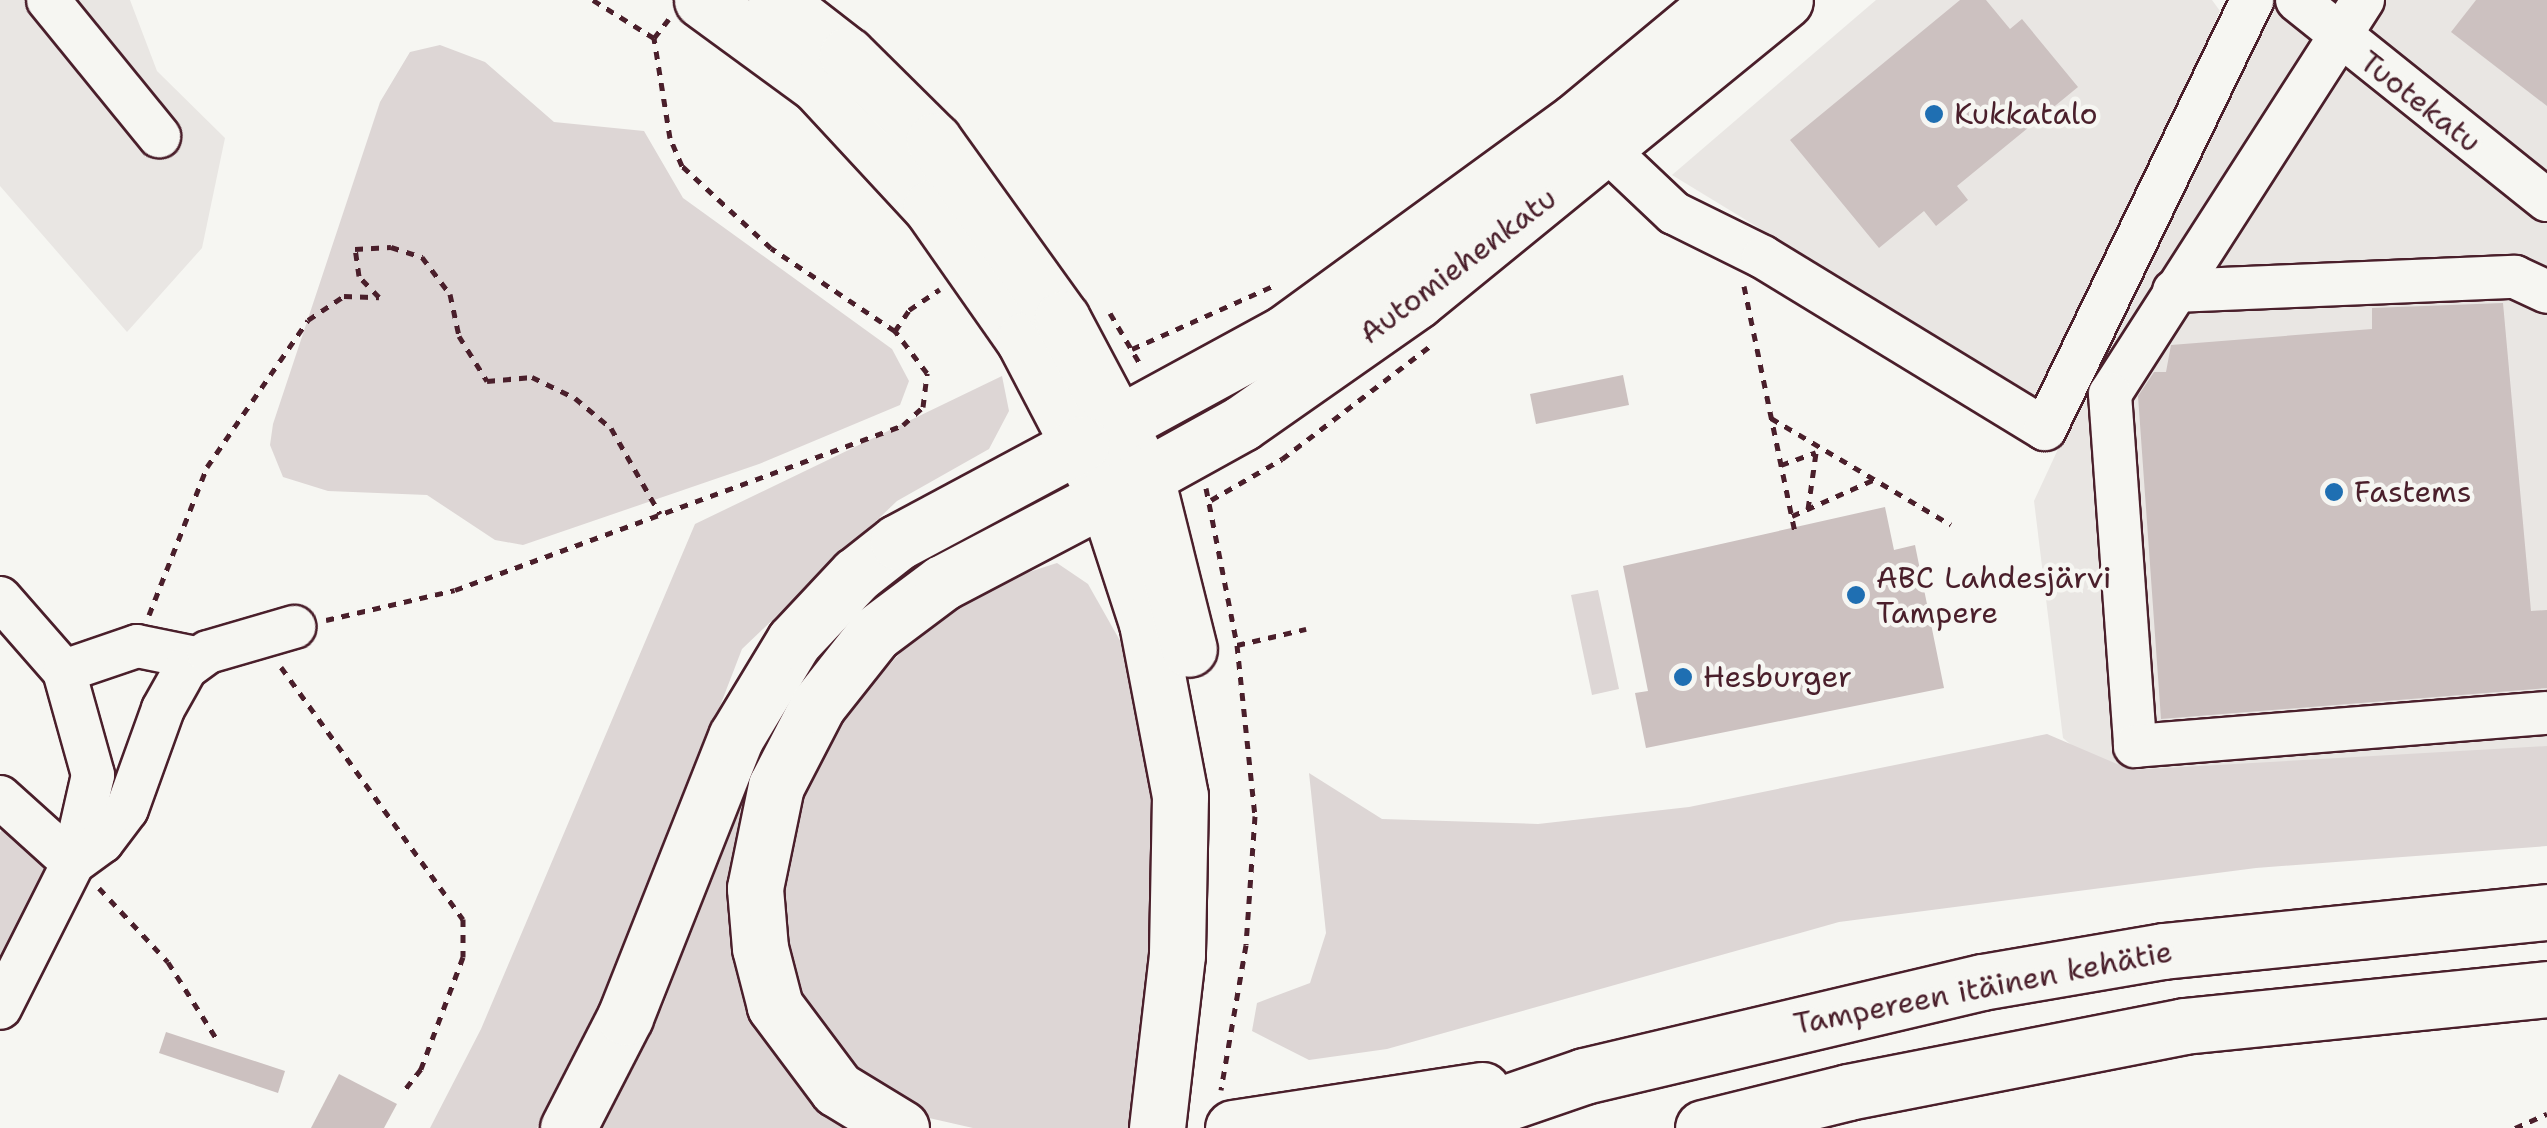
<!DOCTYPE html>
<meta charset="utf-8">
<style>
body{margin:0}
#map{position:relative;width:2547px;height:1128px;overflow:hidden;background:#f6f6f2;font-family:"Shantell Sans",sans-serif}
div>[style]{position:absolute}
.built>*{inset:0;background:#e9e6e3}
.green>*{inset:0;background:#ddd6d5}
.building>*{inset:0;background:#ccc1c0}
.path>*{height:5px;margin-top:-2.5px;transform-origin:0;background:repeating-linear-gradient(90deg,#4a1f2b 0 8px,transparent 0 16px)}
.roads{filter:drop-shadow(2px 0 #4a1f2b) drop-shadow(-2px 0 #4a1f2b) drop-shadow(0 2px #4a1f2b) drop-shadow(0 -2px #4a1f2b)}
.minor>*{height:42px;margin:-21px;padding:0 21px;transform-origin:21px;border-radius:21px;background:#f6f6f2}
.major>*{height:55px;margin:-27.5px;padding:0 27.5px;transform-origin:27.5px;border-radius:27.5px;background:#f6f6f2}
.highway>*{height:55px;margin:-27.5px;padding:0 27.5px;transform-origin:27.5px;border-radius:27.5px;background:#f6f6f2}
.dots>*{width:28px;height:28px;translate:-50% -50%;box-sizing:border-box;border:5px solid #f6f6f2;border-radius:50%}
span{translate:-50% -50%;white-space:nowrap;text-align:center;line-height:1.15;-webkit-text-stroke:9px #f6f6f2;paint-order:stroke}
.street-label{font-size:30px;color:#4a1f2b}
.poi-label{font-size:30px;color:#4a1f2b}
.left{translate:0 -50%;text-align:left}
</style>
<div id="map">
<div class="built">
<div style="clip-path:polygon(0 0,130px 0,157px 71px,225px 138px,202px 248px,127px 332px,0 186px)"></div>
<div style="clip-path:polygon(1876px 0,2212px 0,2220px 11px,2042px 400px,1672px 175px)"></div>
<div style="clip-path:polygon(2266px 0,2547px 0,2547px 747px,2114px 781px,2063px 738px,2034px 501px)"></div>
</div>
<div class="green">
<div style="clip-path:polygon(440px 45px,485px 62px,554px 122px,644px 131px,683px 198px,892px 349px,909px 381px,900px 405px,759px 464px,523px 545px,495px 540px,427px 495px,328px 491px,283px 477px,270px 445px,273px 424px,380px 102px,410px 52px)"></div>
<div style="clip-path:polygon(1002px 376px,1009px 411px,989px 449px,897px 501px,742px 649px,592px 1038px,537px 1128px,430px 1128px,481px 1029px,695px 524px)"></div>
<div style="clip-path:polygon(1057px 563px,1088px 584px,1123px 646px,1147px 773px,1156px 840px,1139px 1128px,973px 1128px,907px 1113px,856px 1079px,803px 1015px,782px 961px,774px 883px,788px 814px,838px 721px,925px 626px,1004px 580px)"></div>
<div style="clip-path:polygon(1598px 590px,1619px 689px,1592px 695px,1571px 595px)"></div>
<div style="clip-path:polygon(2047px 734px,2131px 770px,2547px 746px,2547px 846px,2256px 868px,1839px 922px,1387px 1049px,1309px 1060px,1252px 1031px,1257px 1003px,1310px 983px,1326px 933px,1309px 773px,1382px 819px,1538px 824px,1689px 807px)"></div>
<div style="clip-path:polygon(746px 779px,758px 785px,738px 949px,877px 1128px,595px 1128px,663px 1006px)"></div>
<div style="clip-path:polygon(12px 820px,45px 860px,49px 877px,0 986px,0 832px)"></div>
</div>
<div class="building">
<div style="clip-path:polygon(1960px 0,1986px 0,2010px 29px,2022px 19px,2078px 87px,1957px 186px,1968px 200px,1936px 226px,1924px 211px,1879px 248px,1790px 140px)"></div>
<div style="clip-path:polygon(2476px 0,2547px 0,2547px 106px,2451px 32px)"></div>
<div style="clip-path:polygon(2503px 303px,2531px 611px,2547px 610px,2547px 688px,2161px 719px,2138px 396px,2154px 372px,2166px 372px,2171px 345px,2372px 329px,2372px 308px)"></div>
<div style="clip-path:polygon(1623px 375px,1629px 405px,1536px 424px,1530px 394px)"></div>
<div style="clip-path:polygon(1885px 507px,1894px 550px,1915px 545px,1944px 688px,1646px 748px,1635px 693px,1648px 691px,1623px 566px)"></div>
<div style="clip-path:polygon(166px 1032px,285px 1071px,278px 1093px,159px 1053px)"></div>
<div style="clip-path:polygon(339px 1074px,397px 1104px,384px 1128px,311px 1128px)"></div>
</div>
<div class="path">
<div style="left:593px;top:0;width:72px;rotate:31.9deg"></div>
<div style="left:1744px;top:286px;width:251px;rotate:78.3deg"></div>
<div style="left:1110px;top:313px;width:59px;rotate:59.5deg"></div>
<div style="left:895px;top:331px;width:25px;rotate:-56deg"></div>
<div style="left:909px;top:310px;width:37px;rotate:-34deg"></div>
<div style="left:1132px;top:349px;width:159px;rotate:-24.1deg"></div>
<div style="left:1771px;top:418px;width:209px;rotate:30.7deg"></div>
<div style="left:1781px;top:465px;width:37px;rotate:-20deg"></div>
<div style="left:1206px;top:488px;width:160px;rotate:78.8deg"></div>
<div style="left:1237px;top:645px;width:172px;rotate:84deg"></div>
<div style="left:1255px;top:816px;width:129px;rotate:94deg"></div>
<div style="left:1246px;top:945px;width:147px;rotate:99.8deg"></div>
<div style="left:1211px;top:500px;width:82px;rotate:-30deg"></div>
<div style="left:1282px;top:459px;width:190px;rotate:-37.3deg"></div>
<div style="left:1808px;top:509px;width:64px;rotate:-81.9deg"></div>
<div style="left:1792px;top:516px;width:91px;rotate:-24deg"></div>
<div style="left:149px;top:615px;width:159px;rotate:-68.6deg"></div>
<div style="left:207px;top:467px;width:178px;rotate:-55.5deg"></div>
<div style="left:308px;top:320px;width:43px;rotate:-33.7deg"></div>
<div style="left:344px;top:296px;width:35px;rotate:2deg"></div>
<div style="left:379px;top:297px;width:29px;rotate:-134deg"></div>
<div style="left:359px;top:276px;width:27px;rotate:-98deg"></div>
<div style="left:355px;top:249px;width:36px;rotate:-3deg"></div>
<div style="left:391px;top:247px;width:33px;rotate:18deg"></div>
<div style="left:422px;top:257px;width:46px;rotate:52.9deg"></div>
<div style="left:450px;top:294px;width:43px;rotate:77.9deg"></div>
<div style="left:459px;top:336px;width:53px;rotate:58.1deg"></div>
<div style="left:487px;top:381px;width:45px;rotate:-5.1deg"></div>
<div style="left:532px;top:377px;width:48px;rotate:26deg"></div>
<div style="left:575px;top:398px;width:47px;rotate:39.8deg"></div>
<div style="left:611px;top:428px;width:99px;rotate:60.3deg"></div>
<div style="left:326px;top:620px;width:132px;rotate:-13.1deg"></div>
<div style="left:455px;top:590px;width:477px;rotate:-20.2deg"></div>
<div style="left:903px;top:425px;width:27px;rotate:-42deg"></div>
<div style="left:923px;top:407px;width:34px;rotate:-83deg"></div>
<div style="left:927px;top:373px;width:53px;rotate:-127.3deg"></div>
<div style="left:895px;top:331px;width:149px;rotate:-146.2deg"></div>
<div style="left:771px;top:248px;width:121px;rotate:-137.3deg"></div>
<div style="left:682px;top:166px;width:30px;rotate:-113deg"></div>
<div style="left:670px;top:138px;width:101px;rotate:-99.1deg"></div>
<div style="left:654px;top:38px;width:24px;rotate:-52deg"></div>
<div style="left:1237px;top:645px;width:71px;rotate:-13.1deg"></div>
<div style="left:281px;top:667px;width:311px;rotate:54.2deg"></div>
<div style="left:463px;top:919px;width:38px;rotate:90deg"></div>
<div style="left:463px;top:957px;width:120px;rotate:110.6deg"></div>
<div style="left:421px;top:1069px;width:28px;rotate:128deg"></div>
<div style="left:99px;top:888px;width:101px;rotate:47deg"></div>
<div style="left:168px;top:962px;width:90px;rotate:57.7deg"></div>
<div style="left:2515px;top:1128px;width:35px;rotate:-24deg"></div>
</div>
<div class="roads">
<div class="minor">
<div style="left:48px;top:0;width:176px;rotate:50.8deg"></div>
<div style="left:2297px;top:0;width:320px;rotate:38.7deg"></div>
<div style="left:2363px;top:0;width:468px;rotate:122.7deg"></div>
<div style="left:2110px;top:394px;width:353px;rotate:85.9deg"></div>
<div style="left:2135px;top:746px;width:413px;rotate:-4.6deg"></div>
<div style="left:1584px;top:128px;width:124px;rotate:43.4deg"></div>
<div style="left:1674px;top:213px;width:99px;rotate:26.3deg"></div>
<div style="left:1763px;top:257px;width:330px;rotate:31.4deg"></div>
<div style="left:2045px;top:429px;width:476px;rotate:-64.2deg"></div>
<div style="left:2174px;top:291px;width:341px;rotate:-2.4deg"></div>
<div style="left:2515px;top:277px;width:35px;rotate:25deg"></div>
<div style="left:0;top:598px;width:97px;rotate:48.8deg"></div>
<div style="left:64px;top:671px;width:108px;rotate:74.4deg"></div>
<div style="left:93px;top:775px;width:90px;rotate:102.8deg"></div>
<div style="left:73px;top:863px;width:162px;rotate:116.7deg"></div>
<div style="left:64px;top:671px;width:77px;rotate:-18.9deg"></div>
<div style="left:137px;top:646px;width:60px;rotate:11.5deg"></div>
<div style="left:0;top:797px;width:98px;rotate:42.1deg"></div>
<div style="left:73px;top:863px;width:36px;rotate:-36deg"></div>
<div style="left:102px;top:842px;width:41px;rotate:-52.9deg"></div>
<div style="left:127px;top:809px;width:106px;rotate:-70.2deg"></div>
<div style="left:163px;top:709px;width:47px;rotate:-60.7deg"></div>
<div style="left:186px;top:668px;width:27px;rotate:-36deg"></div>
<div style="left:208px;top:652px;width:90px;rotate:-16.2deg"></div>
</div>
<div class="major">
<div style="left:702px;top:0;width:144px;rotate:36.2deg"></div>
<div style="left:818px;top:85px;width:166px;rotate:47.2deg"></div>
<div style="left:931px;top:207px;width:162px;rotate:55deg"></div>
<div style="left:1024px;top:340px;width:177px;rotate:62.4deg"></div>
<div style="left:1106px;top:497px;width:133px;rotate:72deg"></div>
<div style="left:1147px;top:623px;width:176px;rotate:79.2deg"></div>
<div style="left:1180px;top:796px;width:159px;rotate:91.1deg"></div>
<div style="left:1177px;top:955px;width:174px;rotate:96.6deg"></div>
<div style="left:776px;top:0;width:90px;rotate:37.8deg"></div>
<div style="left:847px;top:55px;width:122px;rotate:44.7deg"></div>
<div style="left:934px;top:141px;width:219px;rotate:54.3deg"></div>
<div style="left:1062px;top:319px;width:179px;rotate:62deg"></div>
<div style="left:1146px;top:477px;width:177px;rotate:76deg"></div>
<div style="left:1089px;top:440px;width:223px;rotate:-28.6deg"></div>
<div style="left:1285px;top:333px;width:360px;rotate:-36.1deg"></div>
<div style="left:1576px;top:121px;width:189px;rotate:-39.8deg"></div>
<div style="left:1114px;top:494px;width:146px;rotate:-29deg"></div>
<div style="left:1242px;top:423px;width:213px;rotate:-35deg"></div>
<div style="left:1416px;top:301px;width:476px;rotate:-39.2deg"></div>
</div>
<div class="highway">
<div style="left:568px;top:1128px;width:125px;rotate:-62.8deg"></div>
<div style="left:625px;top:1017px;width:301px;rotate:-68.4deg"></div>
<div style="left:736px;top:737px;width:112px;rotate:-58.9deg"></div>
<div style="left:794px;top:641px;width:91px;rotate:-46.8deg"></div>
<div style="left:856px;top:575px;width:53px;rotate:-38.2deg"></div>
<div style="left:898px;top:542px;width:208px;rotate:-28.2deg"></div>
<div style="left:901px;top:1128px;width:75px;rotate:-148.6deg"></div>
<div style="left:837px;top:1089px;width:104px;rotate:-126.8deg"></div>
<div style="left:775px;top:1006px;width:60px;rotate:-104.5deg"></div>
<div style="left:760px;top:948px;width:60px;rotate:-94.8deg"></div>
<div style="left:755px;top:888px;width:104px;rotate:-78.4deg"></div>
<div style="left:776px;top:786px;width:91px;rotate:-62.6deg"></div>
<div style="left:818px;top:705px;width:90px;rotate:-51.7deg"></div>
<div style="left:874px;top:634px;width:85px;rotate:-36.9deg"></div>
<div style="left:942px;top:583px;width:185px;rotate:-27.7deg"></div>
<div style="left:1233px;top:1128px;width:252px;rotate:-8.7deg"></div>
<div style="left:1433px;top:1128px;width:160px;rotate:-19deg"></div>
<div style="left:1584px;top:1076px;width:409px;rotate:-13.3deg"></div>
<div style="left:1982px;top:982px;width:184px;rotate:-9.7deg"></div>
<div style="left:2163px;top:951px;width:386px;rotate:-5.8deg"></div>
<div style="left:1703px;top:1128px;width:149px;rotate:-13.9deg"></div>
<div style="left:1848px;top:1092px;width:342px;rotate:-11.1deg"></div>
<div style="left:2184px;top:1026px;width:365px;rotate:-5.8deg"></div>
</div>
</div>
<div class="dots">
<div style="left:1934px;top:114px;background:#1f6fb2"></div>
<div style="left:2334px;top:492px;background:#1f6fb2"></div>
<div style="left:1856px;top:595px;background:#1f6fb2"></div>
<div style="left:1683px;top:677px;background:#1f6fb2"></div>
</div>
<div class="street-label">
<span style="left:2420px;top:102px;rotate:38deg">Tuotekatu</span>
<span style="left:1458px;top:266px;rotate:-37deg">Automiehenkatu</span>
<span style="left:1983px;top:988px;rotate:-11deg">Tampereen itäinen kehätie</span>
</div>
<div class="poi-label">
<span class="left" style="left:1954px;top:114px">Kukkatalo</span>
<span class="left" style="left:2354px;top:492px">Fastems</span>
<span class="left" style="left:1876px;top:595px">ABC Lahdesjärvi<br>Tampere</span>
<span class="left" style="left:1703px;top:677px">Hesburger</span>
</div>
</div>
